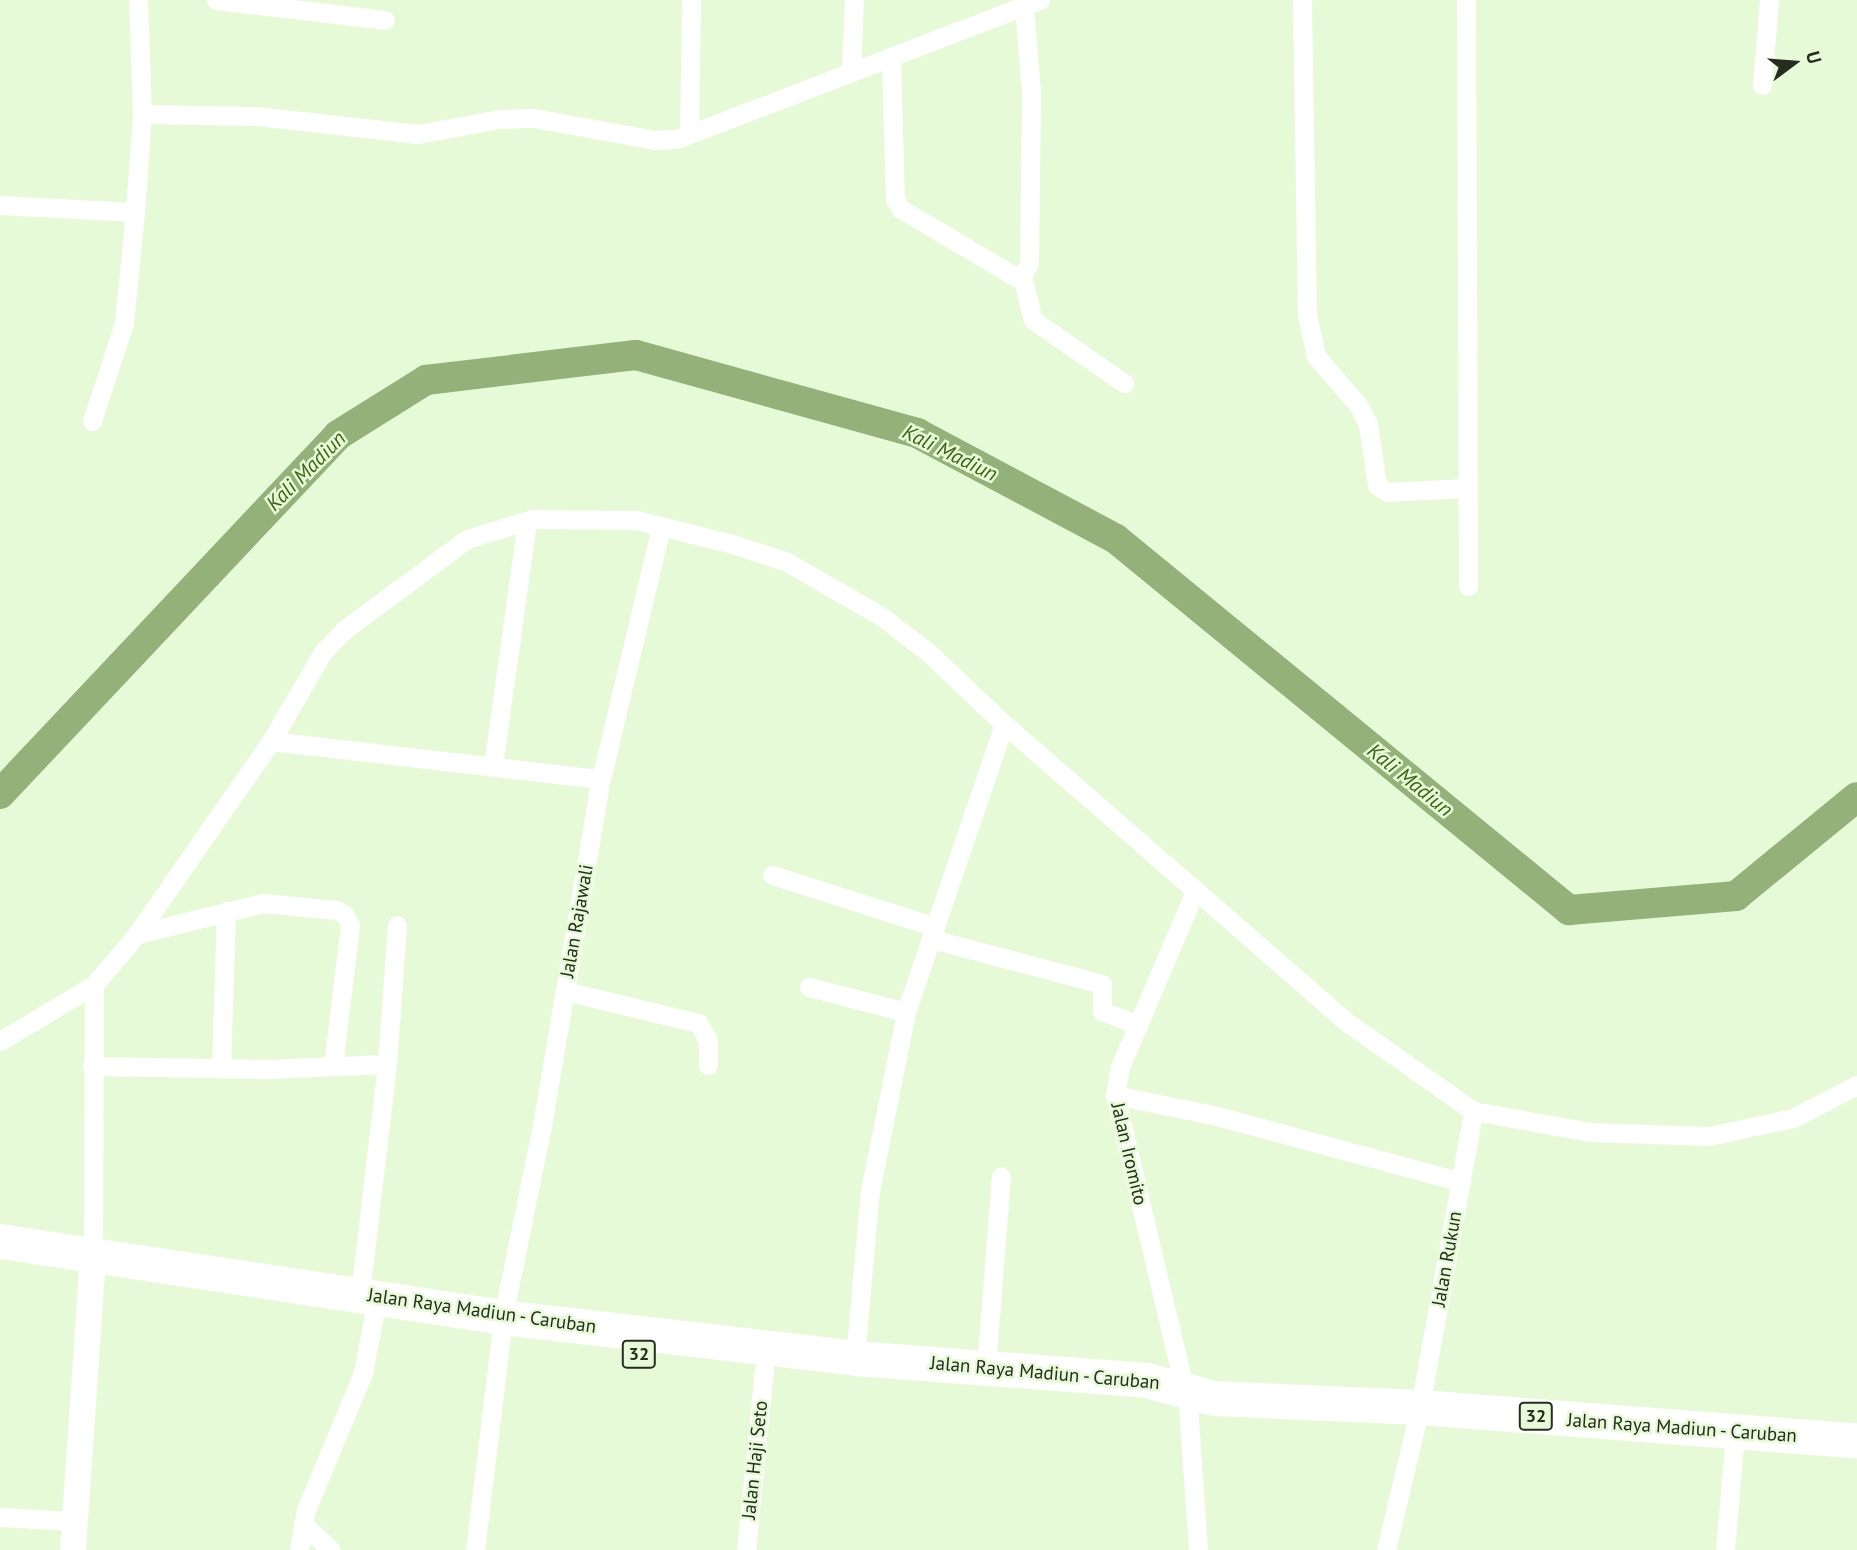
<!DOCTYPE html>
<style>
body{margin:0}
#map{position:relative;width:1857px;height:1550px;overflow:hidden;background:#e7fad7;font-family:"PT Sans",sans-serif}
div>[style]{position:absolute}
.river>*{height:30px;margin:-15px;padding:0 15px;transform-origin:15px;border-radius:15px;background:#94b17a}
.street>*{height:19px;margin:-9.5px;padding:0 9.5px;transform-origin:9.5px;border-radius:9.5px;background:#fff}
.secondary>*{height:26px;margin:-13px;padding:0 13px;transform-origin:13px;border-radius:13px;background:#fff}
.highway>*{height:35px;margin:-17.5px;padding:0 17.5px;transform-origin:17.5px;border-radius:17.5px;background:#fff}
span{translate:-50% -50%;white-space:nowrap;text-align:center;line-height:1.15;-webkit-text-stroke:5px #e7fad7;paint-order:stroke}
.shield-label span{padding:2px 5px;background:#e7fad7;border:2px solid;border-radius:5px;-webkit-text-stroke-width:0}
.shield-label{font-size:18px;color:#262d20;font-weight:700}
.street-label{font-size:19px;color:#262d20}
.water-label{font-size:21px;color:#3f6313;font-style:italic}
.north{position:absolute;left:1759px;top:28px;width:70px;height:70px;-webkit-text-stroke:5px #e7fad7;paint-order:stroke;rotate:74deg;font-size:19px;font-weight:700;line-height:28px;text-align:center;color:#262d20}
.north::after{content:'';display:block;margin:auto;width:24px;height:32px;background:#262d20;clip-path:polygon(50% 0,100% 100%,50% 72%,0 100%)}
</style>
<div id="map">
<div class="river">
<div style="left:0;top:794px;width:493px;rotate:-46.7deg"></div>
<div style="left:338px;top:435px;width:104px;rotate:-32deg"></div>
<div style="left:426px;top:380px;width:211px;rotate:-6.8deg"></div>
<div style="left:636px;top:355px;width:292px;rotate:15.5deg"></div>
<div style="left:917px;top:433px;width:225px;rotate:28deg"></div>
<div style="left:1116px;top:539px;width:586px;rotate:39.32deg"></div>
<div style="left:1569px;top:910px;width:168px;rotate:-4.8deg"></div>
<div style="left:1736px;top:896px;width:156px;rotate:-39.3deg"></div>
</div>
<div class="street">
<div style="left:216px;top:0;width:170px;rotate:6.7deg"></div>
<div style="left:1302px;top:0;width:315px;rotate:89.1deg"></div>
<div style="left:1307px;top:315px;width:42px;rotate:77.6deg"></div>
<div style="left:1316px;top:356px;width:65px;rotate:49.4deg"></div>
<div style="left:1358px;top:405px;width:21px;rotate:62deg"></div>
<div style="left:1368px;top:424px;width:62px;rotate:81.6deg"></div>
<div style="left:1377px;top:485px;width:12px;rotate:35deg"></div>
<div style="left:1387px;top:492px;width:79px;rotate:-2.9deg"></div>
<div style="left:1466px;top:0;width:586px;rotate:89.8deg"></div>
<div style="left:891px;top:57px;width:142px;rotate:88.4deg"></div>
<div style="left:895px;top:199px;width:12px;rotate:59deg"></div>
<div style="left:901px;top:209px;width:134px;rotate:30.6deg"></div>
<div style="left:1016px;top:277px;width:6px;rotate:-18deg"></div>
<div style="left:1022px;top:275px;width:13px;rotate:-58deg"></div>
<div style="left:1029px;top:264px;width:173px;rotate:-89.3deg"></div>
<div style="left:1031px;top:91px;width:85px;rotate:-94.7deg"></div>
<div style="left:851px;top:71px;width:71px;rotate:-87.6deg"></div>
<div style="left:1762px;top:85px;width:85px;rotate:-85.3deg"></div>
<div style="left:142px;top:114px;width:115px;rotate:1deg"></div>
<div style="left:257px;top:116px;width:162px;rotate:6.4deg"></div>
<div style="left:418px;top:134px;width:83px;rotate:-10.4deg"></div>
<div style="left:500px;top:119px;width:34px;rotate:-2deg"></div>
<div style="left:534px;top:118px;width:123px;rotate:10.3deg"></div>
<div style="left:655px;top:140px;width:22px;rotate:-3deg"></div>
<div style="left:677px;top:139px;width:389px;rotate:-21deg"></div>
<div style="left:689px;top:133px;width:133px;rotate:-89.1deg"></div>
<div style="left:0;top:205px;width:135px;rotate:3deg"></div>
<div style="left:135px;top:212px;width:98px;rotate:-85.9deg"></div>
<div style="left:142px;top:114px;width:114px;rotate:-92deg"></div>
<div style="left:1022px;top:275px;width:46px;rotate:76.3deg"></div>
<div style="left:1033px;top:320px;width:111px;rotate:34.7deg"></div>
<div style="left:92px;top:421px;width:103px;rotate:-71.9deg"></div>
<div style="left:124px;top:323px;width:112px;rotate:-84.3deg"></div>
<div style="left:271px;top:741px;width:332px;rotate:6.6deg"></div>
<div style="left:493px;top:766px;width:248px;rotate:-82.1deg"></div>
<div style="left:772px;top:875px;width:169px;rotate:17.6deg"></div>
<div style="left:137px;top:934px;width:130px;rotate:-13.8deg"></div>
<div style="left:263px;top:903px;width:74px;rotate:5.4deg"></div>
<div style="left:337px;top:910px;width:9px;rotate:32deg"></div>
<div style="left:345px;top:915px;width:11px;rotate:63deg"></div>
<div style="left:350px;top:925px;width:141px;rotate:96.9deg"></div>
<div style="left:931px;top:939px;width:177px;rotate:14.7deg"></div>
<div style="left:1102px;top:984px;width:27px;rotate:90deg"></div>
<div style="left:1102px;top:1011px;width:39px;rotate:21deg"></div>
<div style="left:809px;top:987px;width:100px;rotate:14.5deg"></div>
<div style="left:565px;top:991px;width:137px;rotate:13.5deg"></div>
<div style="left:698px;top:1023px;width:20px;rotate:60deg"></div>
<div style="left:708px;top:1040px;width:25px;rotate:90deg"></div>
<div style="left:0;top:1041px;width:109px;rotate:-30.8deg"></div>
<div style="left:92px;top:1066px;width:175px;rotate:1deg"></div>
<div style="left:267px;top:1069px;width:120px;rotate:-2.4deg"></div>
<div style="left:221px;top:1069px;width:158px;rotate:-88.2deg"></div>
<div style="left:1115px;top:1095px;width:104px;rotate:11.6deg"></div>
<div style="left:1217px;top:1116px;width:253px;rotate:15.1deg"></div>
<div style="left:93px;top:1255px;width:270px;rotate:-89.8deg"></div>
<div style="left:94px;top:985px;width:67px;rotate:-49.9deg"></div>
<div style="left:137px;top:934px;width:235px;rotate:-55.2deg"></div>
<div style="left:271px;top:741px;width:103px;rotate:-59.7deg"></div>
<div style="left:323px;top:652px;width:30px;rotate:-46deg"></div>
<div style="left:344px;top:630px;width:153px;rotate:-36.5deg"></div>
<div style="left:467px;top:539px;width:68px;rotate:-17.1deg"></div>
<div style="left:532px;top:519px;width:104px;rotate:0.6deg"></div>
<div style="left:636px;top:520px;width:103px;rotate:14deg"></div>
<div style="left:736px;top:545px;width:54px;rotate:18.4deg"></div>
<div style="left:787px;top:562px;width:108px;rotate:29.9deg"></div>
<div style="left:881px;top:616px;width:59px;rotate:37.5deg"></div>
<div style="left:928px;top:652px;width:105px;rotate:43.5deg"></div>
<div style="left:1004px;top:724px;width:451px;rotate:41deg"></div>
<div style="left:1344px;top:1020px;width:158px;rotate:35.2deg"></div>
<div style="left:1473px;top:1111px;width:119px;rotate:10.2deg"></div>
<div style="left:1590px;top:1132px;width:119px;rotate:1.9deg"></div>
<div style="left:1709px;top:1136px;width:86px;rotate:-12.1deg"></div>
<div style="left:1793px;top:1118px;width:72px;rotate:-27.3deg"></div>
<div style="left:360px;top:1294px;width:232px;rotate:-83.3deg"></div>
<div style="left:387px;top:1064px;width:139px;rotate:-85.9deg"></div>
<div style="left:855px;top:1358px;width:168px;rotate:-84.9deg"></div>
<div style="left:870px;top:1191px;width:183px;rotate:-78.6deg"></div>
<div style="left:906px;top:1012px;width:304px;rotate:-71.2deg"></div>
<div style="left:986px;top:1367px;width:191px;rotate:-85.5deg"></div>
<div style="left:1184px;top:1387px;width:300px;rotate:-103.3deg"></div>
<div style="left:1115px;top:1095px;width:28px;rotate:-80deg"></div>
<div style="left:1120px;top:1067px;width:191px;rotate:-66.9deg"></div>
<div style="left:1188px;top:1406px;width:144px;rotate:86deg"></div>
<div style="left:0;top:1517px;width:74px;rotate:3.1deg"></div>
<div style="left:303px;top:1524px;width:38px;rotate:43deg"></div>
<div style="left:299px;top:1550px;width:41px;rotate:-80.1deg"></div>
<div style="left:306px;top:1510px;width:148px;rotate:-67.4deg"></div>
<div style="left:363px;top:1373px;width:59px;rotate:-79.3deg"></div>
<div style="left:475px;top:1550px;width:235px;rotate:-83.1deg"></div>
<div style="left:503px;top:1317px;width:195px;rotate:-78.5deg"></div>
<div style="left:542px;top:1126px;width:352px;rotate:-80.4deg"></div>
<div style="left:601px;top:779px;width:259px;rotate:-76.6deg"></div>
<div style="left:746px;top:1550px;width:182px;rotate:-84.3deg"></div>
<div style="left:1386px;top:1550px;width:147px;rotate:-76.6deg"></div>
<div style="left:1420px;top:1407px;width:301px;rotate:-79.8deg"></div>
<div style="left:1725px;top:1550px;width:117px;rotate:-85.1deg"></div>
</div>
<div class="secondary">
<div style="left:73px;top:1550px;width:296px;rotate:-86.1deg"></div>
</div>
<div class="highway">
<div style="left:0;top:1241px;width:509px;rotate:8.59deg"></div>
<div style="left:503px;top:1317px;width:354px;rotate:6.6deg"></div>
<div style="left:855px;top:1358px;width:292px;rotate:4.3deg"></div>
<div style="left:1146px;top:1380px;width:70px;rotate:14.8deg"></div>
<div style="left:1214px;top:1398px;width:206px;rotate:2.5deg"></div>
<div style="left:1420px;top:1407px;width:438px;rotate:4.4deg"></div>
</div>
<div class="shield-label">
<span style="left:639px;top:1354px">32</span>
<span style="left:1536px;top:1416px">32</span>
</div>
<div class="street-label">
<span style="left:577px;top:921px;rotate:-80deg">Jalan Rajawali</span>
<span style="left:1129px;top:1154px;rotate:77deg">Jalan Iromito</span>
<span style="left:1447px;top:1259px;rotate:-80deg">Jalan Rukun</span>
<span style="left:482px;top:1311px;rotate:8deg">Jalan Raya Madiun - Caruban</span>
<span style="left:1045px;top:1373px;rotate:5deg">Jalan Raya Madiun - Caruban</span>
<span style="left:1682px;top:1428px;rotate:4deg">Jalan Raya Madiun - Caruban</span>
<span style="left:755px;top:1460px;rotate:-84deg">Jalan Haji Seto</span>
</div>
<div class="water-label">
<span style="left:950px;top:453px;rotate:26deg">Kali Madiun</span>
<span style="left:306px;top:471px;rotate:-45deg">Kali Madiun</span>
<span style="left:1410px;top:780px;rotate:39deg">Kali Madiun</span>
</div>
<div class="north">U</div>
</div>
